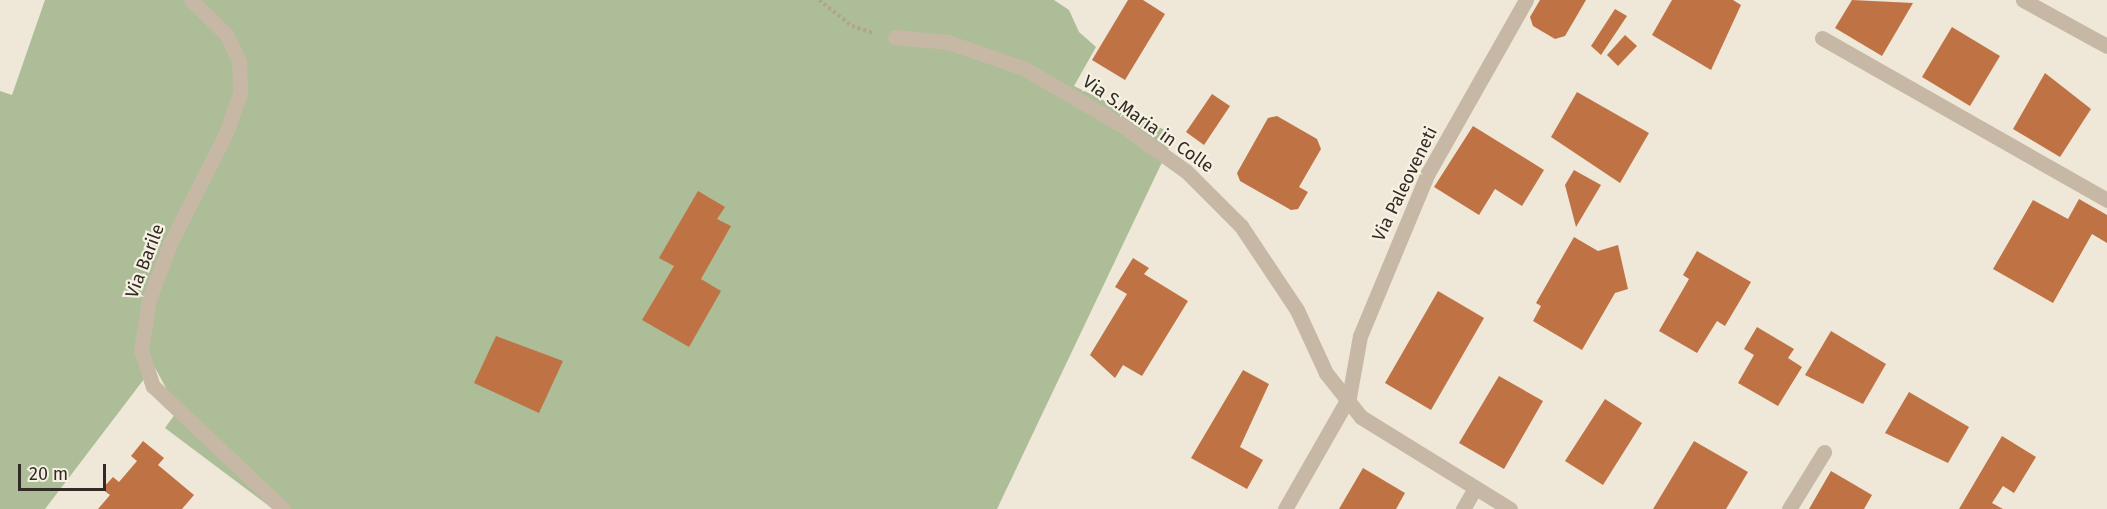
<!DOCTYPE html>
<style>
body{margin:0}
#map{position:relative;width:2107px;height:509px;overflow:hidden;background:#efe7d7;font-family:"Fira Sans",sans-serif}
div>[style]{position:absolute}
.green>*{inset:0;background:#acbd98}
.building>*{inset:0;background:#bf7345}
.path>*{height:4px;margin-top:-2px;transform-origin:0;background:repeating-linear-gradient(90deg,#b2a28f 0 3px,transparent 0 6px)}
.lane>*{height:15px;margin:-7.5px;padding:0 7.5px;transform-origin:7.5px;border-radius:7.5px;background:#c6b8a4}
.street>*{height:15px;margin:-7.5px;padding:0 7.5px;transform-origin:7.5px;border-radius:7.5px;background:#c6b8a4}
span{translate:-50% -50%;white-space:nowrap;text-align:center;line-height:1.15;-webkit-text-stroke:4.5px #f7f1e3;paint-order:stroke}
.street-label{font-size:18px;color:#322b25}
.scale{position:absolute;left:18px;top:464px;width:88px;height:27px;box-sizing:border-box;border:3px solid #322b25;border-top:0;padding-left:8px;font-size:18px;line-height:21px;white-space:nowrap;color:#322b25;-webkit-text-stroke:4px #f7f1e3;paint-order:stroke}
</style>
<div id="map">
<div class="green">
<div style="clip-path:polygon(45px 0,1054px 0,1069px 10px,1079px 32px,1096px 47px,1074px 86px,1175px 135px,997px 509px,273px 509px,165px 428px,178px 410px,154px 366px,45px 509px,0 509px,0 91px,12px 95px)"></div>
</div>
<div class="building">
<div style="clip-path:polygon(1128px 0,1143px 0,1165px 14px,1125px 80px,1092px 60px)"></div>
<div style="clip-path:polygon(1540px 0,1586px 0,1565px 36px,1555px 39px,1533px 26px,1530px 17px)"></div>
<div style="clip-path:polygon(1672px 0,1733px 0,1741px 5px,1711px 70px,1652px 35px)"></div>
<div style="clip-path:polygon(1852px 0,1913px 3px,1882px 56px,1835px 28px)"></div>
<div style="clip-path:polygon(1615px 9px,1627px 16px,1601px 55px,1591px 46px)"></div>
<div style="clip-path:polygon(1952px 27px,2000px 56px,1970px 106px,1922px 77px)"></div>
<div style="clip-path:polygon(1625px 35px,1637px 46px,1618px 66px,1607px 55px)"></div>
<div style="clip-path:polygon(2045px 73px,2091px 109px,2060px 157px,2013px 129px)"></div>
<div style="clip-path:polygon(1577px 92px,1649px 133px,1620px 183px,1551px 137px)"></div>
<div style="clip-path:polygon(1212px 94px,1230px 106px,1204px 145px,1186px 132px)"></div>
<div style="clip-path:polygon(1277px 116px,1317px 139px,1321px 149px,1299px 187px,1308px 192px,1298px 209px,1291px 210px,1240px 181px,1237px 173px,1268px 118px)"></div>
<div style="clip-path:polygon(1473px 126px,1544px 170px,1522px 206px,1495px 189px,1479px 215px,1434px 187px)"></div>
<div style="clip-path:polygon(1574px 170px,1601px 185px,1576px 227px,1565px 185px)"></div>
<div style="clip-path:polygon(698px 191px,725px 207px,717px 219px,731px 226px,701px 279px,721px 291px,689px 347px,642px 320px,674px 266px,659px 258px)"></div>
<div style="clip-path:polygon(2079px 199px,2107px 215px,2107px 243px,2092px 234px,2053px 303px,1993px 269px,2033px 200px,2068px 219px)"></div>
<div style="clip-path:polygon(1574px 237px,1598px 251px,1618px 245px,1628px 289px,1615px 293px,1582px 350px,1533px 321px,1541px 306px,1536px 303px)"></div>
<div style="clip-path:polygon(1697px 251px,1751px 282px,1725px 326px,1717px 321px,1697px 353px,1659px 331px,1689px 279px,1683px 275px)"></div>
<div style="clip-path:polygon(1133px 258px,1149px 268px,1144px 274px,1188px 301px,1142px 376px,1123px 365px,1115px 378px,1090px 355px,1127px 294px,1115px 287px)"></div>
<div style="clip-path:polygon(1438px 291px,1484px 318px,1431px 410px,1385px 383px)"></div>
<div style="clip-path:polygon(1757px 327px,1794px 349px,1788px 358px,1802px 367px,1778px 406px,1738px 383px,1754px 355px,1744px 349px)"></div>
<div style="clip-path:polygon(1831px 331px,1886px 364px,1863px 404px,1805px 375px)"></div>
<div style="clip-path:polygon(496px 336px,563px 361px,539px 413px,474px 383px)"></div>
<div style="clip-path:polygon(1243px 370px,1269px 384px,1240px 447px,1263px 460px,1247px 489px,1191px 458px)"></div>
<div style="clip-path:polygon(1499px 376px,1543px 401px,1504px 469px,1459px 443px)"></div>
<div style="clip-path:polygon(1909px 392px,1969px 427px,1948px 463px,1885px 433px)"></div>
<div style="clip-path:polygon(1605px 399px,1642px 423px,1603px 485px,1565px 461px)"></div>
<div style="clip-path:polygon(2002px 436px,2036px 457px,2014px 493px,2003px 486px,1992px 503px,2003px 509px,1959px 509px)"></div>
<div style="clip-path:polygon(143px 441px,164px 458px,158px 465px,194px 495px,182px 509px,98px 509px,110px 495px,102px 489px,113px 477px,119px 482px,137px 461px,131px 456px)"></div>
<div style="clip-path:polygon(1694px 441px,1748px 472px,1726px 509px,1653px 509px)"></div>
<div style="clip-path:polygon(1363px 468px,1405px 493px,1396px 509px,1339px 509px)"></div>
<div style="clip-path:polygon(1831px 471px,1872px 495px,1864px 509px,1809px 509px)"></div>
</div>
<div class="path">
<div style="left:819px;top:0;width:42px;rotate:38.2deg"></div>
<div style="left:852px;top:26px;width:22px;rotate:18deg"></div>
</div>
<div class="lane">
<div style="left:191px;top:0;width:49px;rotate:44.2deg"></div>
<div style="left:226px;top:34px;width:30px;rotate:64deg"></div>
<div style="left:239px;top:61px;width:32px;rotate:88deg"></div>
<div style="left:240px;top:93px;width:42px;rotate:109.3deg"></div>
<div style="left:226px;top:133px;width:124px;rotate:116.8deg"></div>
<div style="left:170px;top:244px;width:59px;rotate:110.9deg"></div>
<div style="left:149px;top:299px;width:52px;rotate:98.9deg"></div>
<div style="left:141px;top:350px;width:38px;rotate:72deg"></div>
<div style="left:153px;top:386px;width:179px;rotate:43.4deg"></div>
<div style="left:1789px;top:509px;width:67px;rotate:-58.4deg"></div>
</div>
<div class="street">
<div style="left:2023px;top:0;width:96px;rotate:28.7deg"></div>
<div style="left:895px;top:37px;width:53px;rotate:5.4deg"></div>
<div style="left:948px;top:42px;width:79px;rotate:19.1deg"></div>
<div style="left:1023px;top:68px;width:112px;rotate:30deg"></div>
<div style="left:1120px;top:124px;width:81px;rotate:35.5deg"></div>
<div style="left:1186px;top:171px;width:78px;rotate:45deg"></div>
<div style="left:1241px;top:226px;width:101px;rotate:56.3deg"></div>
<div style="left:1297px;top:310px;width:69px;rotate:65.3deg"></div>
<div style="left:1326px;top:373px;width:56px;rotate:51.5deg"></div>
<div style="left:1361px;top:417px;width:175px;rotate:31.7deg"></div>
<div style="left:1822px;top:38px;width:328px;rotate:29.6deg"></div>
<div style="left:1285px;top:509px;width:129px;rotate:-60.3deg"></div>
<div style="left:1349px;top:397px;width:62px;rotate:-79.8deg"></div>
<div style="left:1360px;top:336px;width:177px;rotate:-67.4deg"></div>
<div style="left:1428px;top:173px;width:199px;rotate:-60.5deg"></div>
<div style="left:1463px;top:509px;width:24px;rotate:-60deg"></div>
</div>
<div class="street-label">
<span style="left:1148px;top:124px;rotate:35deg">Via S.Maria in Colle</span>
<span style="left:1405px;top:184px;rotate:-64deg">Via Paleoveneti</span>
<span style="left:145px;top:261px;rotate:-69deg">Via Barile</span>
</div>
<div class="scale">20 m</div>
</div>
